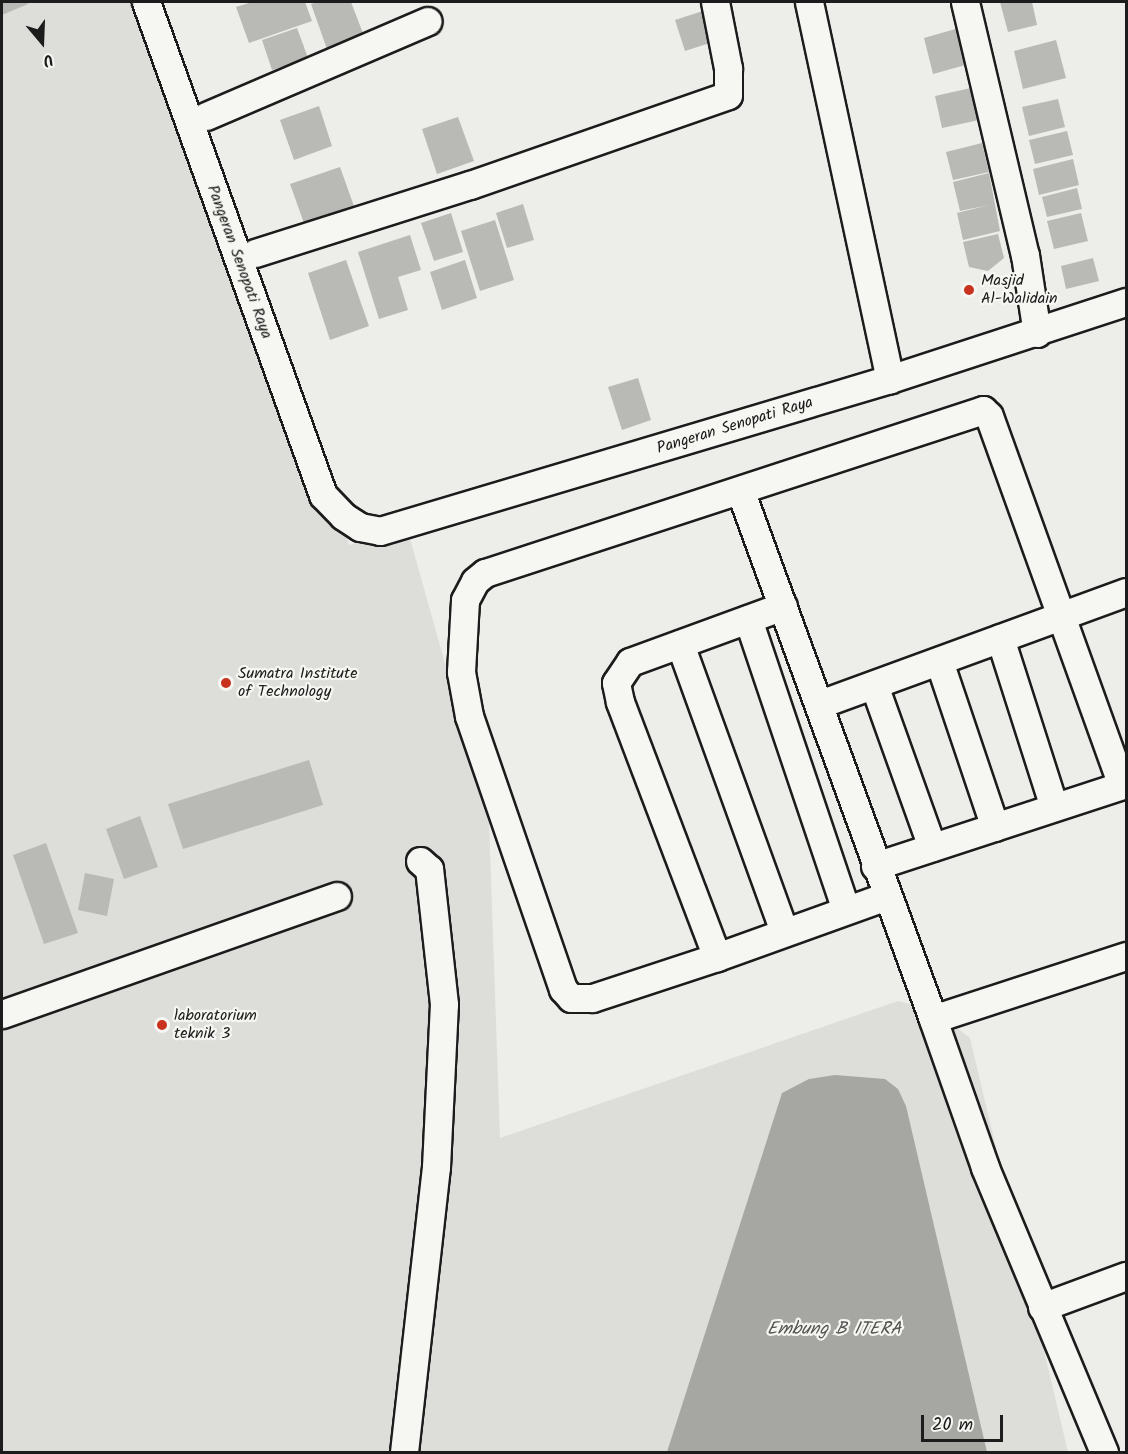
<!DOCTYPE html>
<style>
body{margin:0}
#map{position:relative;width:1128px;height:1454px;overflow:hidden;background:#edede9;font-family:Kalam,sans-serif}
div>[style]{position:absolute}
.built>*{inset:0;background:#ddddda}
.water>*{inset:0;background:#a6a6a3}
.building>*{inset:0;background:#b9b9b6}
.roads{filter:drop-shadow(2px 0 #1c1c1c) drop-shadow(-2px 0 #1c1c1c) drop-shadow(0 2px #1c1c1c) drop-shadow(0 -2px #1c1c1c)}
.minor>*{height:27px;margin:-13.5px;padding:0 13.5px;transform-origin:13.5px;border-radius:13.5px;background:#f6f6f2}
.dots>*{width:16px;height:16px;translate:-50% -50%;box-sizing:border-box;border:3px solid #f6f6f2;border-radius:50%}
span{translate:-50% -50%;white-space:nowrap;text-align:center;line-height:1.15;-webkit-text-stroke:4.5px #f6f6f2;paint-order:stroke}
.street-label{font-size:16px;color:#1c1c1c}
.poi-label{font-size:16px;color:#1c1c1c}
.left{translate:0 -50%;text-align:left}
.water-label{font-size:18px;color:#535352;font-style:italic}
.frame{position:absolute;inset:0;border:3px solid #1c1c1c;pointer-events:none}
.north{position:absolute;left:12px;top:12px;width:60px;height:60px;-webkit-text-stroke:4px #f6f6f2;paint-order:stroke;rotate:161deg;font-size:16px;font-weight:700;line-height:24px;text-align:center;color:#1c1c1c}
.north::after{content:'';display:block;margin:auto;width:21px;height:27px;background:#1c1c1c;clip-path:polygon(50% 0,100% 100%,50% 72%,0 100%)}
.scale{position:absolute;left:921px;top:1415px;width:82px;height:27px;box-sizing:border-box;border:3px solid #1c1c1c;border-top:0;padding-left:8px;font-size:18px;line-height:21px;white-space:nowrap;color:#1c1c1c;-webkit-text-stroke:4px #f6f6f2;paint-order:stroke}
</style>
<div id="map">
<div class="built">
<div style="clip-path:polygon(2px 2px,153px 2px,349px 545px,407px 528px,489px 820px,500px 1138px,898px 1001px,934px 1010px,970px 1038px,1068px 1452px,2px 1452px)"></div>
</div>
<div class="water">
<div style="clip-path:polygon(835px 1075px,885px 1079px,898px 1089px,906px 1106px,987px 1452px,667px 1452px,782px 1093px,809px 1079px)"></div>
</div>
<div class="building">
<div style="clip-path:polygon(2px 2px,27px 2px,28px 4px,2px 15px)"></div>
<div style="clip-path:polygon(252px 2px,305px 2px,312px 21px,249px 43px,236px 7px)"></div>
<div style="clip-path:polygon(317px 2px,351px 2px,364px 36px,327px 49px,311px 4px)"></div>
<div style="clip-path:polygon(1000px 2px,1032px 2px,1037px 25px,1008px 32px)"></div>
<div style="clip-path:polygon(706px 10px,716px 41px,685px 51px,675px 20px)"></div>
<div style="clip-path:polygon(297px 28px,308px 58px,272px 70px,262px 40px)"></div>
<div style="clip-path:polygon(959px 28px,969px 64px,933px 74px,924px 38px)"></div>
<div style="clip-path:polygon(1056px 40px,1066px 78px,1023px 89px,1014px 51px)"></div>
<div style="clip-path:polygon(971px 88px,979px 120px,942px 128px,935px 96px)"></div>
<div style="clip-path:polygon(1058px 99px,1065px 127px,1029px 136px,1022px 107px)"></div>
<div style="clip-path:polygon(319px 106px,332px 146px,294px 160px,280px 120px)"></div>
<div style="clip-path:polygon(458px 117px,474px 161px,437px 174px,422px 129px)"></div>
<div style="clip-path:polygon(1067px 131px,1073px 155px,1035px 164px,1029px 140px)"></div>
<div style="clip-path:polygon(982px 143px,989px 172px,953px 180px,946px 152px)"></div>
<div style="clip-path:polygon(1073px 159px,1079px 185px,1039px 195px,1033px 169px)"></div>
<div style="clip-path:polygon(340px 167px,355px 209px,305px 226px,290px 184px)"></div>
<div style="clip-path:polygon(989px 173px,1000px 231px,963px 240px,957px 213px,989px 205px,960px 211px,953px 182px)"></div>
<div style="clip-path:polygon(1077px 188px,1082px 209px,1047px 217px,1042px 197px)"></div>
<div style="clip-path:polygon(523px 204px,534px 240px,507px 248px,496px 213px)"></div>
<div style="clip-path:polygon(451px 213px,463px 252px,434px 261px,421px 223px)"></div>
<div style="clip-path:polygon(1081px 213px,1088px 241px,1054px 249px,1047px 221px)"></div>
<div style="clip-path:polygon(495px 220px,514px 280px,480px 291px,461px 231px)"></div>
<div style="clip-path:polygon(998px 234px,1004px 258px,988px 271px,969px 267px,963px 242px)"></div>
<div style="clip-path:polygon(410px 235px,421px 270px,398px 277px,408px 310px,379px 319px,358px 252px)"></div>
<div style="clip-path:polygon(1093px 258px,1099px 281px,1066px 289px,1061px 266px)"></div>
<div style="clip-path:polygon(346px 260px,369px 326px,330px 340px,308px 273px)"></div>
<div style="clip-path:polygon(465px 260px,477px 298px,442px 310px,430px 272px)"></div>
<div style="clip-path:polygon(638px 378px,651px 420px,622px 430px,608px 387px)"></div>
<div style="clip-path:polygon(309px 760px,323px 805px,183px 849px,168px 804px)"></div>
<div style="clip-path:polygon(140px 816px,158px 867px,124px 879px,106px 829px)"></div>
<div style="clip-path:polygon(46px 843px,78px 933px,44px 944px,13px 855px)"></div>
<div style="clip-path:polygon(85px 873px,114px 879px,107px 916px,78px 910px)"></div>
</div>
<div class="roads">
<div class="minor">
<div style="left:146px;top:2px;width:524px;rotate:70.25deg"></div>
<div style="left:323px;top:495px;width:29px;rotate:46deg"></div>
<div style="left:343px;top:516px;width:20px;rotate:33deg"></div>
<div style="left:360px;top:527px;width:20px;rotate:11deg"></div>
<div style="left:380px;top:531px;width:532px;rotate:-16.6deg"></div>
<div style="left:890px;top:379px;width:248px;rotate:-18.1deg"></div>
<div style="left:809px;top:2px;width:386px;rotate:77.9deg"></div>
<div style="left:965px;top:2px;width:260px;rotate:76.7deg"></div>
<div style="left:1025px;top:255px;width:79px;rotate:81.3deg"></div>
<div style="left:206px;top:116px;width:241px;rotate:-23.2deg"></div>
<div style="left:255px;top:253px;width:225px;rotate:-17.6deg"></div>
<div style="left:470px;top:185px;width:273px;rotate:-19.2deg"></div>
<div style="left:728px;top:95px;width:27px;rotate:-90deg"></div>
<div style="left:728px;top:68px;width:67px;rotate:-101.1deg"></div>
<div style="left:740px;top:490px;width:563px;rotate:69.96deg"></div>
<div style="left:783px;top:606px;width:163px;rotate:159.9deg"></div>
<div style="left:630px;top:662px;width:25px;rotate:124deg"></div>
<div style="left:616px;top:683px;width:19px;rotate:78deg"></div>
<div style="left:620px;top:702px;width:273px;rotate:69.2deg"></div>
<div style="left:717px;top:957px;width:180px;rotate:-19.8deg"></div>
<div style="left:748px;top:619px;width:307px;rotate:71.4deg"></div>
<div style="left:1000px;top:638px;width:177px;rotate:72.3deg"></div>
<div style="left:680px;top:644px;width:305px;rotate:70.1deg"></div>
<div style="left:939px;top:661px;width:175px;rotate:71.4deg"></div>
<div style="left:874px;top:685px;width:172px;rotate:70.3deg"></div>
<div style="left:820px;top:704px;width:326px;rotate:-20.1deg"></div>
<div style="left:875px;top:866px;width:264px;rotate:-18.1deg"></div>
<div style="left:717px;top:957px;width:132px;rotate:161.8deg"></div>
<div style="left:592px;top:998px;width:21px;rotate:180deg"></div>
<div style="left:571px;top:998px;width:12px;rotate:-132deg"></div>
<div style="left:563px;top:989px;width:289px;rotate:-109deg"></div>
<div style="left:469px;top:716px;width:45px;rotate:-100.3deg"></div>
<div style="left:461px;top:672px;width:72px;rotate:-86.8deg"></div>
<div style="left:465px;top:600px;width:21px;rotate:-62deg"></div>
<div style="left:475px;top:581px;width:13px;rotate:-39deg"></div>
<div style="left:485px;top:573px;width:524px;rotate:-18.12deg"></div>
<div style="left:983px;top:410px;width:8px;rotate:45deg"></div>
<div style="left:989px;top:416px;width:392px;rotate:70.2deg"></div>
<div style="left:2px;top:1014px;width:355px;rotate:-19.4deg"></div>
<div style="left:1042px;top:1307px;width:90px;rotate:-20.3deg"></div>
<div style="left:404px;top:1452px;width:287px;rotate:-83.6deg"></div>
<div style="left:436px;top:1167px;width:163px;rotate:-87.2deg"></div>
<div style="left:444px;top:1004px;width:136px;rotate:-96.3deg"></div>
<div style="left:429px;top:869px;width:12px;rotate:-138deg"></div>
<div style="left:1104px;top:1452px;width:309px;rotate:-112.7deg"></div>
<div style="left:985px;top:1167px;width:157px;rotate:-109.4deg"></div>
<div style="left:933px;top:1019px;width:203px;rotate:-18.1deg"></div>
</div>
</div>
<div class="dots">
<div style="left:969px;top:290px;background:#c8321e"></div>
<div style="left:226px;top:683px;background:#c8321e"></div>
<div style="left:162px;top:1025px;background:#c8321e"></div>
</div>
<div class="street-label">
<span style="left:239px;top:262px;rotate:70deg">Pangeran Senopati Raya</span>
<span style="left:735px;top:426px;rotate:-17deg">Pangeran Senopati Raya</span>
</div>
<div class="poi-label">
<span class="left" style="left:981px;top:290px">Masjid<br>Al-Walidain</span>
<span class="left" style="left:238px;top:683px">Sumatra Institute<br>of Technology</span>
<span class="left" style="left:174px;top:1025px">laboratorium<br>teknik 3</span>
</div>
<div class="water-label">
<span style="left:834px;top:1330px">Embung B ITERA</span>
</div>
<div class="frame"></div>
<div class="north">U</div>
<div class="scale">20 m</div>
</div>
